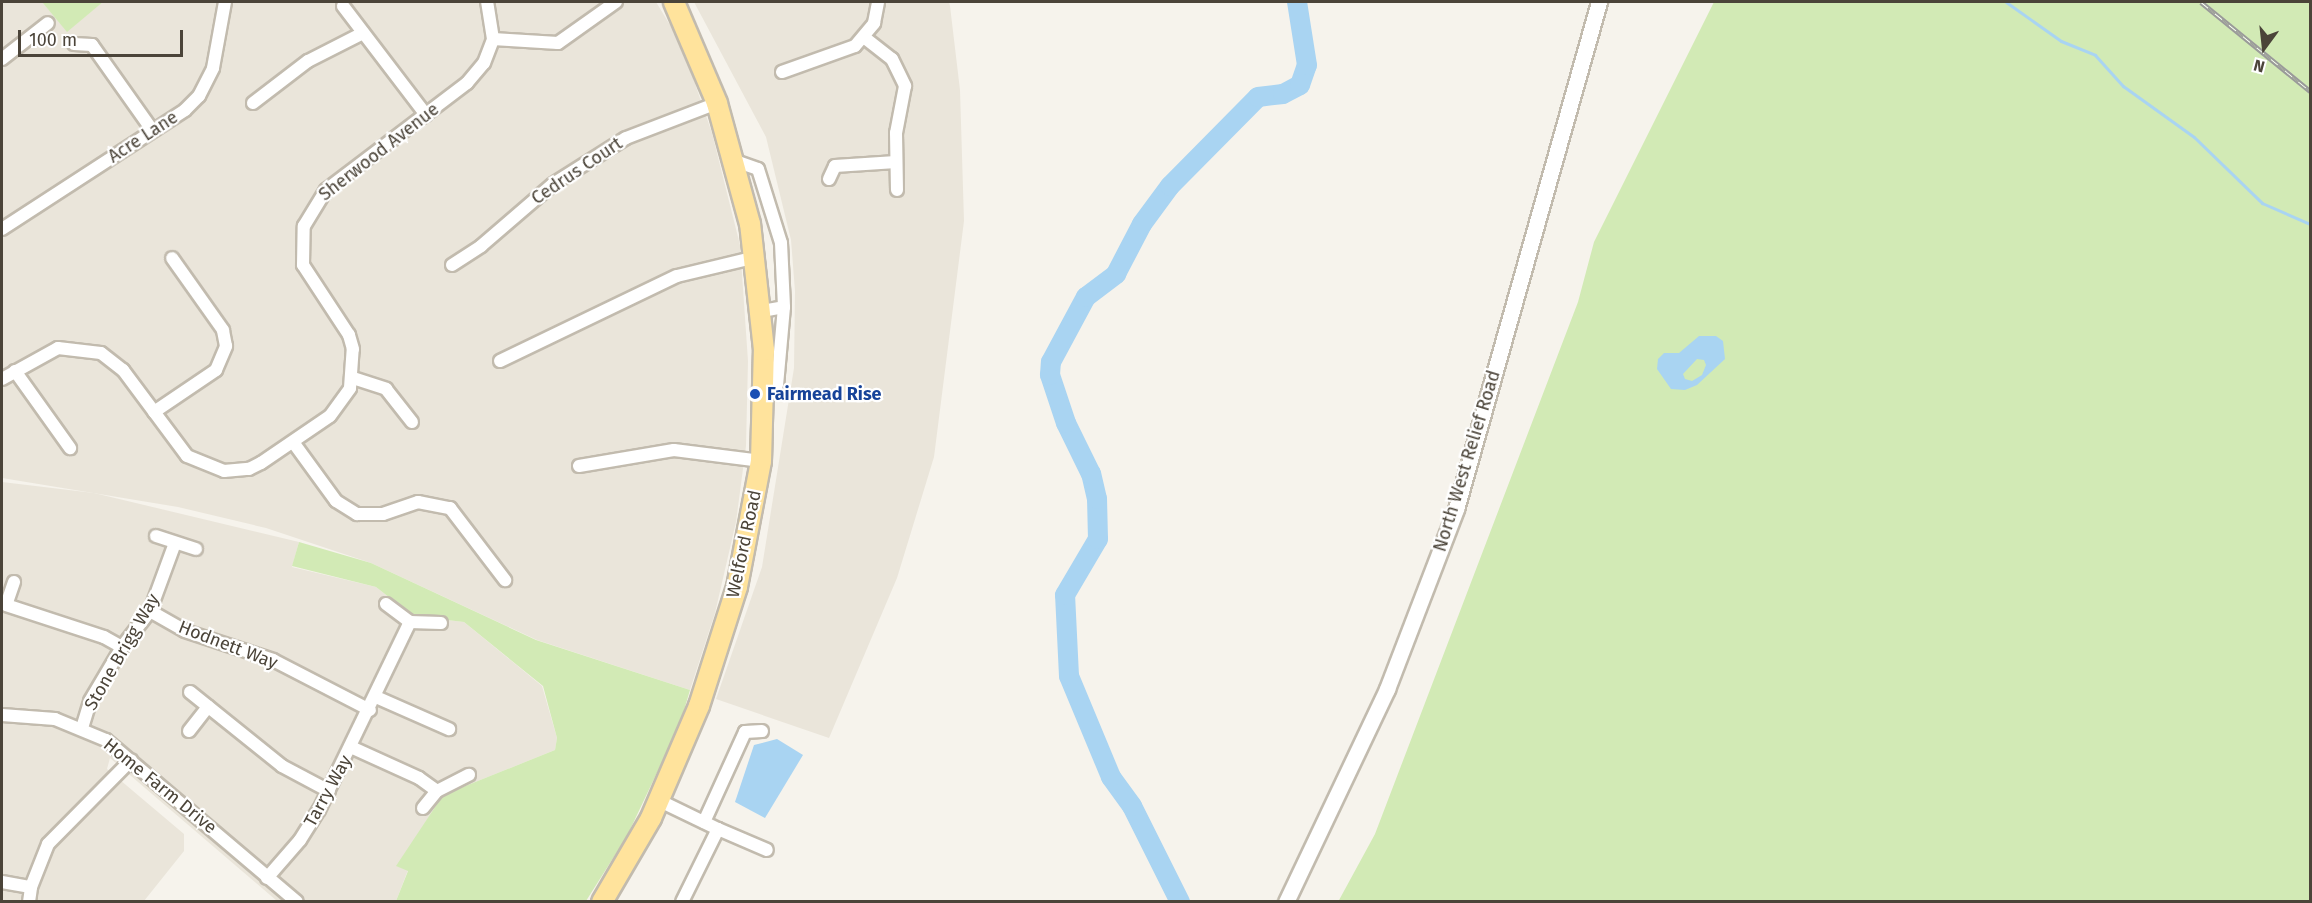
<!DOCTYPE html>
<style>
body{margin:0}
#map{position:relative;width:2312px;height:903px;overflow:hidden;background:#f6f3ec;font-family:"Fira Sans",sans-serif}
div>[style]{position:absolute}
.residential>*{inset:0;background:#eae5da}
.green>*{inset:0;background:#d2eab5}
.water>*{inset:0;background:#a9d4f2}
.stream>*{height:3px;margin:-1.5px;padding:0 1.5px;transform-origin:1.5px;border-radius:1.5px;background:#a9d4f2}
.river>*{height:20px;margin:-10px;padding:0 10px;transform-origin:10px;border-radius:10px;background:#a9d4f2}
.roads{filter:drop-shadow(2px 0 #c2bbae) drop-shadow(-2px 0 #c2bbae) drop-shadow(0 2px #c2bbae) drop-shadow(0 -2px #c2bbae)}
.minor>*{height:12px;margin:-6px;padding:0 6px;transform-origin:6px;border-radius:6px;background:#fff}
.tertiary>*{height:15px;margin:-7.5px;padding:0 7.5px;transform-origin:7.5px;border-radius:7.5px;background:#fff}
.primary>*{height:20px;margin:-10px;padding:0 10px;transform-origin:10px;border-radius:10px;background:#ffe39c}
.rail>*{height:5px;margin-top:-2.5px;transform-origin:0;background:repeating-linear-gradient(90deg,#fff 0 9px,#9a9a9a 0 18px);box-sizing:border-box;border-block:2px solid #9a9a9a}
.dots>*{width:16px;height:16px;translate:-50% -50%;box-sizing:border-box;border:3px solid #fff;border-radius:50%}
span{translate:-50% -50%;white-space:nowrap;text-align:center;line-height:1.15;-webkit-text-stroke:4.5px #fff;paint-order:stroke}
.street-label{font-size:18px;color:#4b4439}
.transit-label{font-size:18px;color:#164399;font-weight:700}
.left{translate:0 -50%;text-align:left}
.frame{position:absolute;inset:0;border:3px solid #4b4439;pointer-events:none}
.north{position:absolute;left:2234px;top:18px;width:60px;height:60px;-webkit-text-stroke:4px #fff;paint-order:stroke;rotate:195deg;font-size:16px;font-weight:700;line-height:24px;text-align:center;color:#4b4439}
.north::after{content:'';display:block;margin:auto;width:21px;height:27px;background:#4b4439;clip-path:polygon(50% 0,100% 100%,50% 72%,0 100%)}
.scale{position:absolute;left:18px;top:30px;width:165px;height:27px;box-sizing:border-box;border:3px solid #4b4439;border-top:0;padding-left:8px;font-size:18px;line-height:21px;white-space:nowrap;color:#4b4439;-webkit-text-stroke:4px #fff;paint-order:stroke}
</style>
<div id="map">
<div class="residential">
<div style="clip-path:polygon(2px 2px,42px 2px,67px 31px,103px 2px,656px 2px,681px 43px,712px 133px,740px 245px,748px 361px,746px 446px,736px 522px,715px 613px,690px 690px,537px 640px,371px 563px,266px 528px,178px 507px,2px 478px)"></div>
<div style="clip-path:polygon(694px 2px,949px 2px,950px 6px,960px 90px,964px 221px,934px 457px,897px 578px,829px 738px,716px 699px,762px 567px,794px 368px,795px 291px,791px 240px,766px 137px)"></div>
<div style="clip-path:polygon(2px 482px,94px 493px,299px 542px,292px 567px,376px 587px,413px 616px,464px 622px,542px 686px,557px 738px,555px 750px,443px 795px,397px 866px,408px 870px,396px 901px,277px 901px,110px 758px,107px 769px,184px 834px,184px 851px,144px 901px,2px 902px)"></div>
</div>
<div class="green">
<div style="clip-path:polygon(42px 2px,103px 2px,67px 32px)"></div>
<div style="clip-path:polygon(1714px 2px,2310px 2px,2310px 901px,1338px 902px,1375px 834px,1578px 302px,1594px 242px)"></div>
<div style="clip-path:polygon(299px 542px,371px 563px,536px 640px,690px 690px,680px 724px,627px 836px,586px 901px,396px 901px,408px 871px,396px 866px,443px 795px,555px 750px,557px 738px,543px 686px,464px 622px,413px 616px,376px 587px,292px 566px)"></div>
</div>
<div class="water">
<div style="clip-path:polygon(evenodd,1699px 336px,1716px 336px,1723px 341px,1725px 359px,1697px 385px,1685px 390px,1671px 389px,1657px 369px,1658px 359px,1664px 353px,1679px 353px,1699px 336px,1697px 359px,1704px 360px,1706px 365px,1702px 375px,1692px 381px,1685px 379px,1683px 374px,1697px 359px)"></div>
<div style="clip-path:polygon(777px 739px,803px 755px,765px 818px,735px 802px,754px 745px)"></div>
</div>
<div class="stream">
<div style="left:2006px;top:2px;width:67px;rotate:35.3deg"></div>
<div style="left:2061px;top:41px;width:37px;rotate:22deg"></div>
<div style="left:2095px;top:55px;width:42px;rotate:47.9deg"></div>
<div style="left:2123px;top:86px;width:87px;rotate:35.7deg"></div>
<div style="left:2194px;top:137px;width:95px;rotate:44.1deg"></div>
<div style="left:2262px;top:203px;width:52px;rotate:23.6deg"></div>
</div>
<div class="river">
<div style="left:1180px;top:902px;width:107px;rotate:-116.6deg"></div>
<div style="left:1132px;top:806px;width:36px;rotate:-126deg"></div>
<div style="left:1111px;top:777px;width:109px;rotate:-112.6deg"></div>
<div style="left:1069px;top:676px;width:81px;rotate:-92.8deg"></div>
<div style="left:1065px;top:595px;width:65px;rotate:-59.5deg"></div>
<div style="left:1098px;top:539px;width:40px;rotate:-91.4deg"></div>
<div style="left:1097px;top:499px;width:26px;rotate:-103deg"></div>
<div style="left:1091px;top:474px;width:57px;rotate:-116.1deg"></div>
<div style="left:1066px;top:423px;width:51px;rotate:-108.4deg"></div>
<div style="left:1050px;top:375px;width:13px;rotate:-86deg"></div>
<div style="left:1051px;top:362px;width:74px;rotate:-61.7deg"></div>
<div style="left:1086px;top:297px;width:38px;rotate:-37deg"></div>
<div style="left:1116px;top:274px;width:56px;rotate:-62.5deg"></div>
<div style="left:1142px;top:224px;width:47px;rotate:-53.6deg"></div>
<div style="left:1170px;top:186px;width:125px;rotate:-45.3deg"></div>
<div style="left:1258px;top:97px;width:25px;rotate:-7deg"></div>
<div style="left:1283px;top:94px;width:19px;rotate:-28deg"></div>
<div style="left:1300px;top:85px;width:21px;rotate:-71deg"></div>
<div style="left:1307px;top:65px;width:64px;rotate:-99deg"></div>
</div>
<div class="roads">
<div class="minor">
<div style="left:343px;top:6px;width:137px;rotate:52.7deg"></div>
<div style="left:865px;top:38px;width:34px;rotate:38deg"></div>
<div style="left:892px;top:59px;width:30px;rotate:64deg"></div>
<div style="left:905px;top:86px;width:48px;rotate:100.8deg"></div>
<div style="left:896px;top:133px;width:57px;rotate:89deg"></div>
<div style="left:493px;top:39px;width:65px;rotate:3.5deg"></div>
<div style="left:558px;top:43px;width:71px;rotate:-35.3deg"></div>
<div style="left:74px;top:44px;width:18px;rotate:3deg"></div>
<div style="left:92px;top:45px;width:105px;rotate:54.7deg"></div>
<div style="left:2px;top:59px;width:58px;rotate:-38deg"></div>
<div style="left:782px;top:72px;width:77px;rotate:-19.6deg"></div>
<div style="left:855px;top:46px;width:30px;rotate:-50deg"></div>
<div style="left:874px;top:23px;width:21px;rotate:-79deg"></div>
<div style="left:253px;top:103px;width:69px;rotate:-37.4deg"></div>
<div style="left:308px;top:61px;width:62px;rotate:-27deg"></div>
<div style="left:735px;top:161px;width:24px;rotate:19deg"></div>
<div style="left:758px;top:169px;width:77px;rotate:72.7deg"></div>
<div style="left:781px;top:243px;width:64px;rotate:87.3deg"></div>
<div style="left:784px;top:307px;width:78px;rotate:95.1deg"></div>
<div style="left:829px;top:179px;width:14px;rotate:-65deg"></div>
<div style="left:835px;top:166px;width:61px;rotate:-3.8deg"></div>
<div style="left:2px;top:229px;width:218px;rotate:-33deg"></div>
<div style="left:185px;top:110px;width:20px;rotate:-45deg"></div>
<div style="left:199px;top:96px;width:31px;rotate:-63deg"></div>
<div style="left:213px;top:68px;width:67px;rotate:-79.7deg"></div>
<div style="left:452px;top:265px;width:35px;rotate:-33deg"></div>
<div style="left:481px;top:246px;width:95px;rotate:-40.7deg"></div>
<div style="left:553px;top:184px;width:86px;rotate:-32.2deg"></div>
<div style="left:626px;top:138px;width:97px;rotate:-21deg"></div>
<div style="left:762px;top:311px;width:22px;rotate:-10deg"></div>
<div style="left:500px;top:361px;width:196px;rotate:-25.7deg"></div>
<div style="left:677px;top:276px;width:81px;rotate:-13.5deg"></div>
<div style="left:15px;top:371px;width:95px;rotate:54.5deg"></div>
<div style="left:353px;top:378px;width:35px;rotate:18deg"></div>
<div style="left:386px;top:389px;width:42px;rotate:51.8deg"></div>
<div style="left:2px;top:379px;width:64px;rotate:-29deg"></div>
<div style="left:58px;top:348px;width:43px;rotate:6.6deg"></div>
<div style="left:101px;top:353px;width:28px;rotate:38deg"></div>
<div style="left:123px;top:370px;width:107px;rotate:53.3deg"></div>
<div style="left:187px;top:456px;width:40px;rotate:22deg"></div>
<div style="left:224px;top:471px;width:25px;rotate:-5deg"></div>
<div style="left:249px;top:469px;width:13px;rotate:-27deg"></div>
<div style="left:261px;top:463px;width:83px;rotate:-34.3deg"></div>
<div style="left:330px;top:416px;width:34px;rotate:-54deg"></div>
<div style="left:350px;top:388px;width:39px;rotate:-86deg"></div>
<div style="left:353px;top:349px;width:15px;rotate:-106deg"></div>
<div style="left:349px;top:335px;width:84px;rotate:-123.3deg"></div>
<div style="left:303px;top:265px;width:39px;rotate:-89deg"></div>
<div style="left:304px;top:226px;width:42px;rotate:-58.6deg"></div>
<div style="left:326px;top:190px;width:177px;rotate:-37.2deg"></div>
<div style="left:467px;top:83px;width:26px;rotate:-50deg"></div>
<div style="left:484px;top:63px;width:26px;rotate:-69deg"></div>
<div style="left:493px;top:39px;width:37px;rotate:-99deg"></div>
<div style="left:154px;top:412px;width:75px;rotate:-34.1deg"></div>
<div style="left:216px;top:370px;width:26px;rotate:-67deg"></div>
<div style="left:226px;top:346px;width:16px;rotate:-101deg"></div>
<div style="left:223px;top:330px;width:88px;rotate:-125.3deg"></div>
<div style="left:293px;top:442px;width:73px;rotate:53.9deg"></div>
<div style="left:336px;top:501px;width:25px;rotate:32deg"></div>
<div style="left:357px;top:514px;width:26px"></div>
<div style="left:383px;top:514px;width:37px;rotate:-19deg"></div>
<div style="left:418px;top:502px;width:33px;rotate:11deg"></div>
<div style="left:450px;top:508px;width:91px;rotate:52.6deg"></div>
<div style="left:579px;top:466px;width:96px;rotate:-9.6deg"></div>
<div style="left:674px;top:450px;width:88px;rotate:7.2deg"></div>
<div style="left:156px;top:536px;width:42px;rotate:18deg"></div>
<div style="left:14px;top:582px;width:24px;rotate:109deg"></div>
<div style="left:6px;top:605px;width:103px;rotate:18.1deg"></div>
<div style="left:104px;top:637px;width:21px;rotate:29deg"></div>
<div style="left:386px;top:604px;width:30px;rotate:37deg"></div>
<div style="left:410px;top:622px;width:31px;rotate:2deg"></div>
<div style="left:150px;top:611px;width:40px;rotate:29.7deg"></div>
<div style="left:185px;top:631px;width:93px;rotate:18.2deg"></div>
<div style="left:273px;top:660px;width:109px;rotate:27.3deg"></div>
<div style="left:190px;top:692px;width:118px;rotate:38.8deg"></div>
<div style="left:282px;top:766px;width:53px;rotate:28deg"></div>
<div style="left:376px;top:697px;width:80px;rotate:23.7deg"></div>
<div style="left:2px;top:715px;width:53px;rotate:4.3deg"></div>
<div style="left:55px;top:719px;width:55px;rotate:22.4deg"></div>
<div style="left:106px;top:740px;width:250px;rotate:40.3deg"></div>
<div style="left:82px;top:728px;width:28px;rotate:-73deg"></div>
<div style="left:90px;top:701px;width:63px;rotate:-59.3deg"></div>
<div style="left:122px;top:647px;width:46px;rotate:-52.1deg"></div>
<div style="left:150px;top:611px;width:72px;rotate:-69.8deg"></div>
<div style="left:189px;top:731px;width:31px;rotate:-52deg"></div>
<div style="left:353px;top:748px;width:72px;rotate:24.4deg"></div>
<div style="left:419px;top:778px;width:22px;rotate:36deg"></div>
<div style="left:660px;top:801px;width:64px;rotate:25.8deg"></div>
<div style="left:718px;top:829px;width:81px;rotate:116.3deg"></div>
<div style="left:423px;top:808px;width:22px;rotate:-51deg"></div>
<div style="left:437px;top:791px;width:36px;rotate:-27deg"></div>
<div style="left:704px;top:822px;width:99px;rotate:-65.5deg"></div>
<div style="left:745px;top:732px;width:17px;rotate:-3deg"></div>
<div style="left:718px;top:829px;width:53px;rotate:23.2deg"></div>
<div style="left:267px;top:878px;width:50px;rotate:-49deg"></div>
<div style="left:300px;top:840px;width:36px;rotate:-58deg"></div>
<div style="left:319px;top:810px;width:209px;rotate:-64.2deg"></div>
<div style="left:2px;top:882px;width:29px;rotate:10deg"></div>
<div style="left:29px;top:902px;width:15px;rotate:-82deg"></div>
<div style="left:31px;top:887px;width:46px;rotate:-68.4deg"></div>
<div style="left:48px;top:844px;width:118px;rotate:-45.3deg"></div>
</div>
<div class="tertiary">
<div style="left:1286px;top:902px;width:236px;rotate:-64.6deg"></div>
<div style="left:1387px;top:689px;width:193px;rotate:-69deg"></div>
<div style="left:1456px;top:509px;width:527px;rotate:-74.25deg"></div>
</div>
<div class="primary">
<div style="left:602px;top:902px;width:97px;rotate:-59.7deg"></div>
<div style="left:651px;top:818px;width:122px;rotate:-66.8deg"></div>
<div style="left:699px;top:706px;width:125px;rotate:-72.3deg"></div>
<div style="left:737px;top:587px;width:128px;rotate:-79.2deg"></div>
<div style="left:761px;top:461px;width:111px;rotate:-88.5deg"></div>
<div style="left:764px;top:350px;width:127px;rotate:-96.3deg"></div>
<div style="left:750px;top:224px;width:125px;rotate:-105.3deg"></div>
<div style="left:717px;top:103px;width:110px;rotate:-113.1deg"></div>
</div>
</div>
<div class="rail">
<div style="left:2201px;top:2px;width:141px;rotate:39.2deg"></div>
</div>
<div class="dots">
<div style="left:755px;top:394px;background:#1a4fb4"></div>
</div>
<div class="street-label">
<span style="left:143px;top:137px;rotate:-33deg">Acre Lane</span>
<span style="left:379px;top:152px;rotate:-38deg">Sherwood Avenue</span>
<span style="left:577px;top:171px;rotate:-34deg">Cedrus Court</span>
<span style="left:1467px;top:461px;rotate:-73deg">North West Relief Road</span>
<span style="left:744px;top:544px;rotate:-78deg">Welford Road</span>
<span style="left:228px;top:645px;rotate:21deg">Hodnett Way</span>
<span style="left:122px;top:652px;rotate:-60deg">Stone Brigg Way</span>
<span style="left:160px;top:786px;rotate:39deg">Home Farm Drive</span>
<span style="left:328px;top:791px;rotate:-61deg">Tarry Way</span>
</div>
<div class="transit-label">
<span class="left" style="left:767px;top:394px">Fairmead Rise</span>
</div>
<div class="frame"></div>
<div class="north">N</div>
<div class="scale">100 m</div>
</div>
